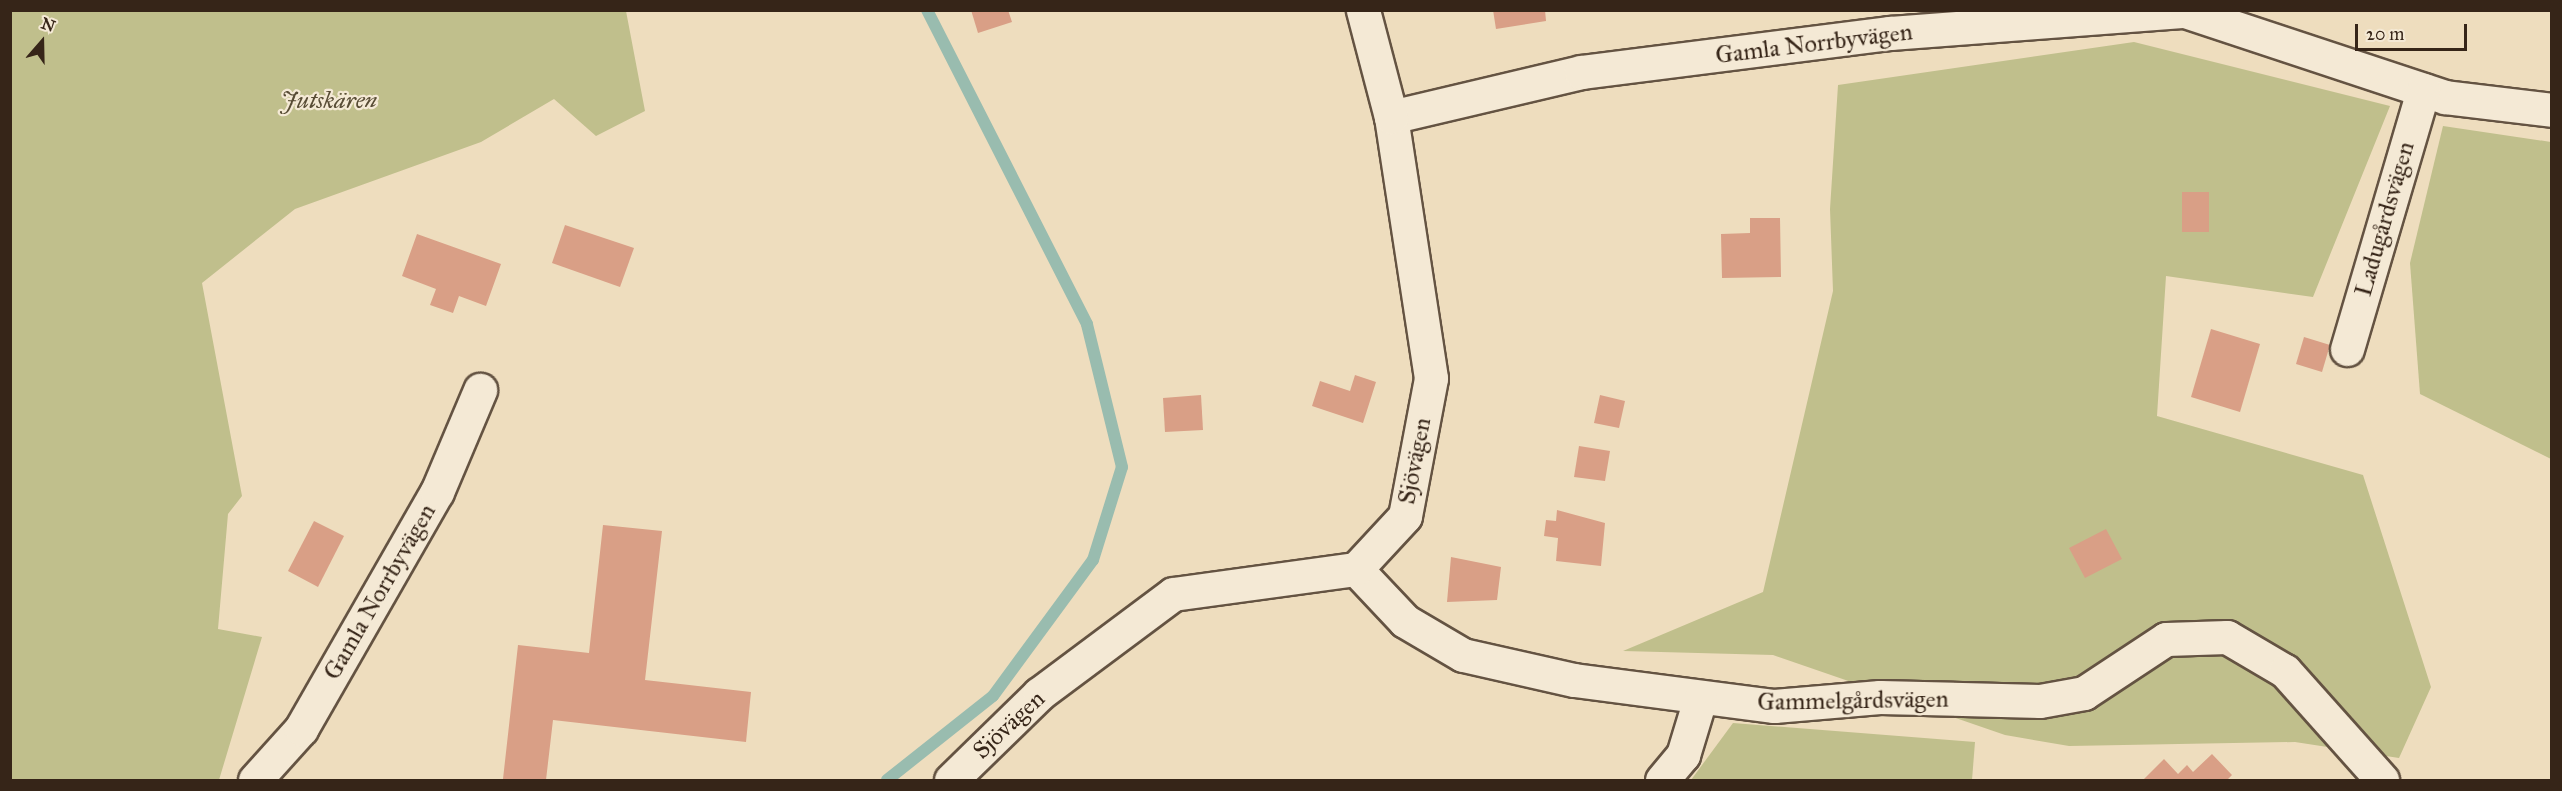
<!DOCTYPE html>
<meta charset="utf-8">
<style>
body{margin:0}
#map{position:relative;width:2562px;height:791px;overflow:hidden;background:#eeddbe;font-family:"IM FELL Great Primer",serif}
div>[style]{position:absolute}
.green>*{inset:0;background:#c0bf8c}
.stream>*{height:12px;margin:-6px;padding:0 6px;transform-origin:6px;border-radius:6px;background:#99bcaf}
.building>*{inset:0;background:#d99f86}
.roads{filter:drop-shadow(2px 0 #645342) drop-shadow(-2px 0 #645342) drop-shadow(0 2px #645342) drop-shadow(0 -2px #645342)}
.minor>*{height:33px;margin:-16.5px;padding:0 16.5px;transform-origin:16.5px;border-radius:16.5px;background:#f4e9d5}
span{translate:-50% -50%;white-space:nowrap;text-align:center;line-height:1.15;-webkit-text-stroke:4.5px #f4e9d5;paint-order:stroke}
.street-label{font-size:24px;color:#362518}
.park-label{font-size:24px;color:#584c35;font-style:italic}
.frame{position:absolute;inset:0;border:12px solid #362518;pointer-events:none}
.north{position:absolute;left:12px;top:12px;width:60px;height:60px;-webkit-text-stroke:4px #f4e9d5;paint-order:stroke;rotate:20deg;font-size:16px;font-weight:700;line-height:24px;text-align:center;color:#362518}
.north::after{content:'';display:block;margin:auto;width:21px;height:27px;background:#362518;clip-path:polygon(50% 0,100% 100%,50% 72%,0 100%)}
.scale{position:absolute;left:2355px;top:24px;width:112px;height:27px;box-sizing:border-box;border:3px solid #362518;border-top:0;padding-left:8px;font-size:18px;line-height:21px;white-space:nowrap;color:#362518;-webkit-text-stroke:4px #f4e9d5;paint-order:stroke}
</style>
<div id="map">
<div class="green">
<div style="clip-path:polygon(10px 11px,626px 11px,645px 111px,596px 136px,554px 99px,481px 142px,295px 209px,202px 283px,242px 496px,228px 514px,218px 629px,262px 637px,219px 780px,11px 780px)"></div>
<div style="clip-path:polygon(2134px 42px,2390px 106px,2313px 297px,2166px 276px,2157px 416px,2363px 475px,2431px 687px,2399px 758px,2295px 742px,2069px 746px,2005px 735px,1773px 655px,1623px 651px,1763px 592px,1833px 291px,1830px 209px,1838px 85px)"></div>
<div style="clip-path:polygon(2443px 126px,2551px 142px,2551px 459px,2420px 394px,2410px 263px)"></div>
<div style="clip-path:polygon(1733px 723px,1975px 742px,1972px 780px,1691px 780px)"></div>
</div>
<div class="stream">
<div style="left:887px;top:780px;width:135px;rotate:-38.4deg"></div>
<div style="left:993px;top:696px;width:169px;rotate:-53.7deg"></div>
<div style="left:1093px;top:560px;width:97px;rotate:-72.7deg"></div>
<div style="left:1122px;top:467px;width:147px;rotate:-103.8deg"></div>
<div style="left:1087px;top:324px;width:352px;rotate:-117deg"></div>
</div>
<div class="building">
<div style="clip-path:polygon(971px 10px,1008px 10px,1012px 22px,978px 33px)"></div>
<div style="clip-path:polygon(1493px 10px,1545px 10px,1546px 21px,1496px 29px)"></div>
<div style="clip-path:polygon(2182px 192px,2209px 192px,2209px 232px,2182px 232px)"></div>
<div style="clip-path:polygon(1750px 218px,1780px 218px,1781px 277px,1722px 278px,1721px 234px,1750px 233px)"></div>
<div style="clip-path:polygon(565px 225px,634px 248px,620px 287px,552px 263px)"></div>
<div style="clip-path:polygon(417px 234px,501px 264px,486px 306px,459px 296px,453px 313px,430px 305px,436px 289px,402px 276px)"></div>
<div style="clip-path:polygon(2211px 329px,2260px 344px,2240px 412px,2191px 397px)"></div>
<div style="clip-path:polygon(2304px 337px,2330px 345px,2322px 372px,2296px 364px)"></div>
<div style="clip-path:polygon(1355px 375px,1376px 382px,1363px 423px,1312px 406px,1320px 381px,1350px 391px)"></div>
<div style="clip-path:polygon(1201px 395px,1203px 430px,1165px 432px,1163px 398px)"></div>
<div style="clip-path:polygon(1600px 395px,1625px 401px,1619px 428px,1594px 423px)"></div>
<div style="clip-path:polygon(1579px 446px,1610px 451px,1605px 481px,1574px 477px)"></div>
<div style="clip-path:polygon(1557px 510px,1605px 523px,1601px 566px,1556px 561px,1558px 538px,1544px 536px,1546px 520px,1556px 521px)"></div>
<div style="clip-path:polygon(314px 521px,344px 536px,318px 587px,288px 571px)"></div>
<div style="clip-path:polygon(603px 525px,662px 531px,645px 680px,751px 692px,746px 742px,553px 720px,546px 780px,503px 779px,518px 645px,589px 653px)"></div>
<div style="clip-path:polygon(2106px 529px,2122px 559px,2085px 578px,2069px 548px)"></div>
<div style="clip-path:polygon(1451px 557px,1501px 567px,1497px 600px,1447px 602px)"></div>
<div style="clip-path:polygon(2212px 754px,2232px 775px,2227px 780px,2144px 779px,2164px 759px,2178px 774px,2187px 765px,2193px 772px)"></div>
</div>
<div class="roads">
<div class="minor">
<div style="left:1391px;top:117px;width:195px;rotate:-13.3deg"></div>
<div style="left:1581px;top:72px;width:311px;rotate:-7.2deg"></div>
<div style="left:1890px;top:33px;width:296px;rotate:-4.3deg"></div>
<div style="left:2185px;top:11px;width:274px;rotate:18.3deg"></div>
<div style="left:2445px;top:97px;width:108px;rotate:6.9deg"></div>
<div style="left:2347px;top:349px;width:270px;rotate:-73.6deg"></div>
<div style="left:1356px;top:569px;width:71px;rotate:46.7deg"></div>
<div style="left:1405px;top:621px;width:67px;rotate:30.4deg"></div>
<div style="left:1463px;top:655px;width:114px;rotate:12.7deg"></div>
<div style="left:1574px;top:680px;width:202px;rotate:7.4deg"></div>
<div style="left:1774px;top:706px;width:106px;rotate:-4.9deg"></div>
<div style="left:1880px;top:697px;width:160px;rotate:1.4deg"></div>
<div style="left:2040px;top:701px;width:45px;rotate:-10.3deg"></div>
<div style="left:2084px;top:693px;width:98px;rotate:-33.4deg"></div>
<div style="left:2166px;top:639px;width:61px;rotate:-1.9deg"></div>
<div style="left:2227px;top:637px;width:67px;rotate:30.4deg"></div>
<div style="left:2285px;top:671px;width:146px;rotate:48.3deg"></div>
<div style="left:255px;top:780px;width:69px;rotate:-48deg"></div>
<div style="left:301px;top:729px;width:273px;rotate:-60.2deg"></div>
<div style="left:437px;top:492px;width:111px;rotate:-67.1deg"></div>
<div style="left:951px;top:780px;width:123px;rotate:-44.3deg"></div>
<div style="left:1039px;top:694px;width:167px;rotate:-36.7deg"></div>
<div style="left:1173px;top:594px;width:185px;rotate:-7.8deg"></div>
<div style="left:1356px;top:569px;width:72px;rotate:-47.2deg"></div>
<div style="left:1405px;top:516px;width:140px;rotate:-79.3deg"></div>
<div style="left:1431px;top:378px;width:264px;rotate:-98.7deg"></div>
<div style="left:1391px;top:117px;width:111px;rotate:-104.7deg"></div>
<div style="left:1662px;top:780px;width:33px;rotate:-50deg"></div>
<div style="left:1683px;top:755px;width:59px;rotate:-73.1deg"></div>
</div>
</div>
<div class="street-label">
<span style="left:1814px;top:44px;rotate:-7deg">Gamla Norrbyvägen</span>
<span style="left:2385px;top:219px;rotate:-74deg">Ladugårdsvägen</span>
<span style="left:1415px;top:461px;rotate:-79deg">Sjövägen</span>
<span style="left:380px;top:592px;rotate:-60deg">Gamla Norrbyvägen</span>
<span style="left:1853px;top:701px;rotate:-1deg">Gammelgårdsvägen</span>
<span style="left:1009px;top:725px;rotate:-43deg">Sjövägen</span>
</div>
<div class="park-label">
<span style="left:329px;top:101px">Jutskären</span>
</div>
<div class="frame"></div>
<div class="north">N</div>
<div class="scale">20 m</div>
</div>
